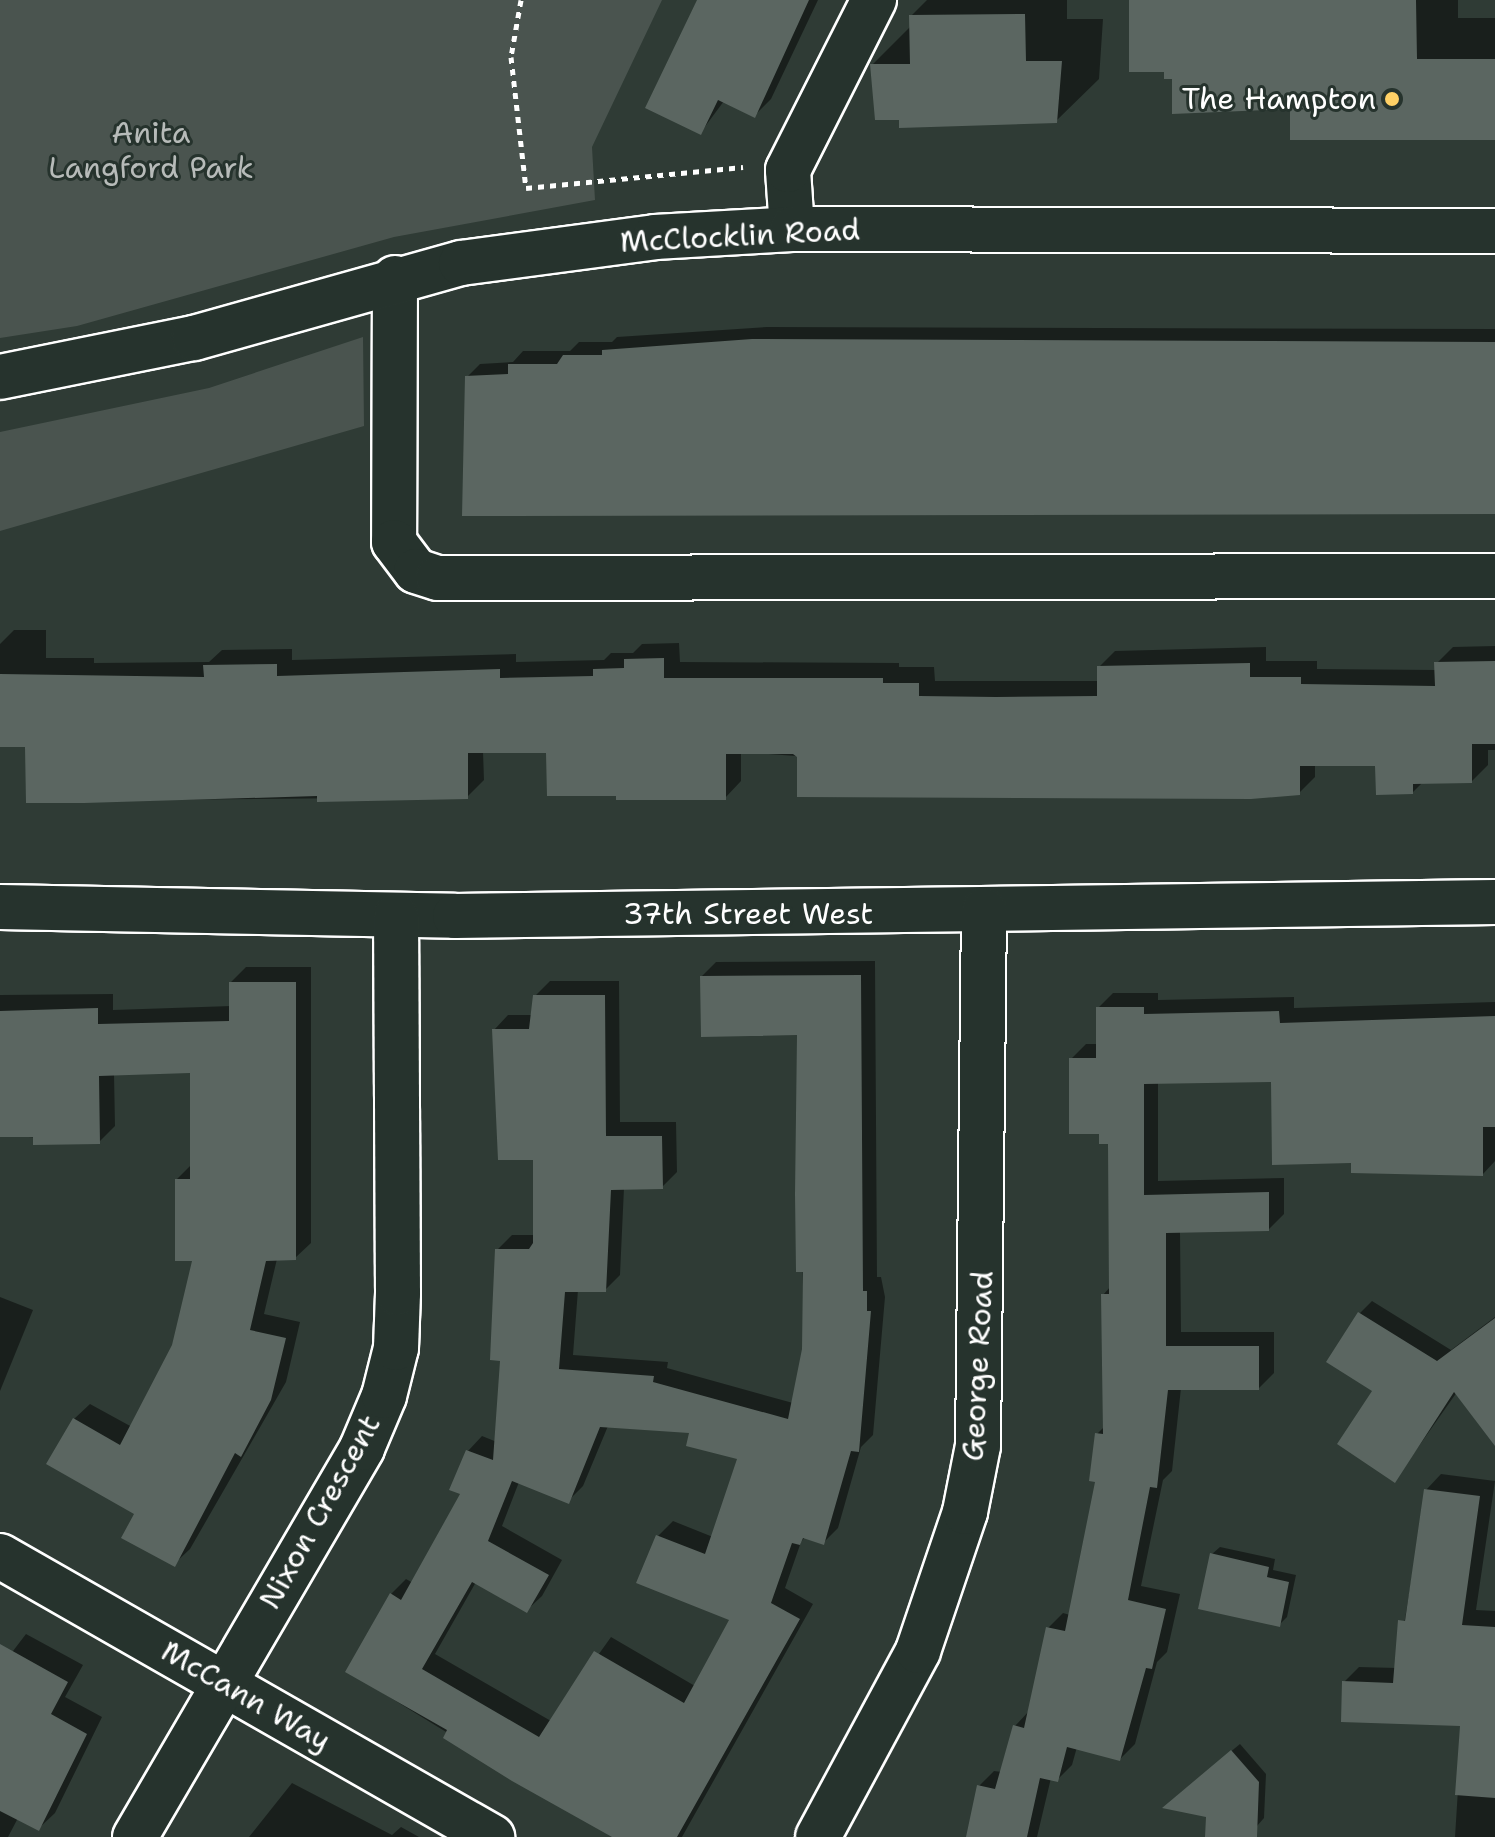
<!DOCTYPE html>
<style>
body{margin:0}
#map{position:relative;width:1495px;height:1837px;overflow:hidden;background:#2f3b35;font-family:"Shantell Sans",sans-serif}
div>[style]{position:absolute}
.green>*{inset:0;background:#4a544f}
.shadow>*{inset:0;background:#0007}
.building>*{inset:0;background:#5b6661}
.path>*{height:5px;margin-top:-2.5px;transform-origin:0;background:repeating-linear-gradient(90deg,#fff 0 6px,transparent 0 12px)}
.roads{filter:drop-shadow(2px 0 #fff) drop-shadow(-2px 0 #fff) drop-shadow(0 2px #fff) drop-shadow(0 -2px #fff)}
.minor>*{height:44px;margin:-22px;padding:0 22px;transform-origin:22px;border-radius:22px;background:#26332d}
.dots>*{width:22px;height:22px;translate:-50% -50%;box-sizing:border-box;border:4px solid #26332d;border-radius:50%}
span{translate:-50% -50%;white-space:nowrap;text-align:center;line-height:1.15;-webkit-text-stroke:6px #26332d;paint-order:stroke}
.poi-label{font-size:30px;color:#fff}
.right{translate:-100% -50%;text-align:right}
.park-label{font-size:30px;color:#b7bbb9}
.street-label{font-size:30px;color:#fff}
</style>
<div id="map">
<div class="green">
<div style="clip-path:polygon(0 0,662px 0,592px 147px,595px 200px,394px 237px,77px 326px,0 338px)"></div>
<div style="clip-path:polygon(363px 337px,364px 426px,0 531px,0 432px,209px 388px)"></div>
</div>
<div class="shadow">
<div style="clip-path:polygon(697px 0,818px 0,771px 99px,755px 115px,724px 101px,701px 132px)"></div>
<div style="clip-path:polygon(927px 0,1067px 0,1067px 19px,1103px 19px,1099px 79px,1056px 121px,901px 118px,872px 65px,911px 26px,911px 16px)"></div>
<div style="clip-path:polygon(1132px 0,1458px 0,1458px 18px,1495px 18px,1495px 138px,1292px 107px,1174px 77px)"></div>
<div style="clip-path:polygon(767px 327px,1495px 329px,1495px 512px,467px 377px,480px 364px,513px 362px,523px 351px,570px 351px,579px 342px,612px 342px,617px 337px)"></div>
<div style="clip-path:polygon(14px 630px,46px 630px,46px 658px,94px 658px,94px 663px,209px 662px,222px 650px,292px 649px,292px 660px,516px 654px,516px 662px,604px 660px,611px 653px,633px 653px,642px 644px,679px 643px,680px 662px,899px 663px,899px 667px,934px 667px,935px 681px,1099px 681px,1099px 667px,1115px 651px,1266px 647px,1266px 661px,1317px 661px,1317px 669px,1437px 670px,1437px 663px,1453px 647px,1495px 646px,1495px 750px,1488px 750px,1488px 765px,1472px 781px,1423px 782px,1413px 792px,1377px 764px,1315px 764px,1315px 777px,1299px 793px,741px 752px,741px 781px,725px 798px,618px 794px,548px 751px,483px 751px,484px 780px,467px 797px,28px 801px,27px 745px,0 745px,0 644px)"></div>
<div style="clip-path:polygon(evenodd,875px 961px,877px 1277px,881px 1277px,885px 1297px,873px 1435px,861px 1447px,838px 1528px,823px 1543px,805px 1537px,801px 1542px,785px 1588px,813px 1604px,682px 1837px,617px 1837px,347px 1671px,391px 1594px,406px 1579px,413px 1583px,463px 1493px,468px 1451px,482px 1436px,497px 1442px,502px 1359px,497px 1250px,512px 1235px,535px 1235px,535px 1158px,494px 1030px,508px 1015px,533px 1015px,535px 996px,550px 981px,619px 981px,620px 1122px,676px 1122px,677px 1172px,662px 1187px,624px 1188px,620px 1275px,605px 1290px,578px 1290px,573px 1355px,668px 1362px,667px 1368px,793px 1403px,804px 1349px,799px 1033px,702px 976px,716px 962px,875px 961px,608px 1426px,692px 1432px,739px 1458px,713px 1537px,673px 1521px,658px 1536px,732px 1619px,695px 1686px,611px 1637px,551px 1721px,435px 1654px,476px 1582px,527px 1610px,542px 1596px,562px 1560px,502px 1526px,519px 1482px,568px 1501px,583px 1486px,608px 1426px)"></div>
<div style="clip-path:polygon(246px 967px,311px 967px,311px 1243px,295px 1258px,277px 1259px,264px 1314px,300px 1322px,286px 1382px,190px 1549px,174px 1564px,74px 1419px,90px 1404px,132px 1427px,174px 1346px,195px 1259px,177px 1179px,192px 1164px,192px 1071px,114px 1073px,115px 1126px,99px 1142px,0 1135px,0 995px,113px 994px,113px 1010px,231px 1006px,231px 982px)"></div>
<div style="clip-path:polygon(1113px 993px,1158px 993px,1158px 1000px,1294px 997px,1294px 1008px,1495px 1002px,1495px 1161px,1483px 1174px,1353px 1161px,1273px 1080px,1158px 1082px,1158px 1181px,1284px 1178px,1284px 1214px,1269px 1229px,1180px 1231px,1181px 1332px,1274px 1332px,1274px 1373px,1259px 1388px,1181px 1388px,1172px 1471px,1163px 1480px,1141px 1586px,1180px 1594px,1167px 1652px,1157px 1662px,1135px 1744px,1120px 1759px,1077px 1747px,1072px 1765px,1057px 1780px,1051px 1778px,1037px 1837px,968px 1837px,979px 1786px,994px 1771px,1002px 1772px,1015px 1726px,1029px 1711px,1048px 1628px,1063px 1613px,1070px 1615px,1097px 1480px,1097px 1434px,1105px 1426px,1103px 1295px,1111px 1286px,1110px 1142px,1101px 1132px,1071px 1059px,1086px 1044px,1098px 1044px,1098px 1008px)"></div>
<div style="clip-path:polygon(0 1297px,33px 1310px,0 1391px)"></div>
<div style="clip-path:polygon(1372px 1301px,1451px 1350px,1495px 1317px,1495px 1443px,1457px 1392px,1395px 1480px,1359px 1314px)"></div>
<div style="clip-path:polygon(1441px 1474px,1495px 1481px,1476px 1610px,1495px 1611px,1495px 1837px,1455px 1837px,1462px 1725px,1344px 1682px,1359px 1667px,1397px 1668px,1426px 1490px)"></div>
<div style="clip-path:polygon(1220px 1547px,1275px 1559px,1273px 1570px,1296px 1575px,1287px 1617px,1279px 1625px,1212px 1554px)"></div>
<div style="clip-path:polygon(26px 1634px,83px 1665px,65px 1697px,102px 1717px,55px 1813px,38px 1829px,18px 1818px,8px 1837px,0 1837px,0 1668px)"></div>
<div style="clip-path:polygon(1240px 1744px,1266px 1774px,1264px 1818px,1257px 1826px,1172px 1800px)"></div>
<div style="clip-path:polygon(292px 1783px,392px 1835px,401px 1827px,419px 1837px,249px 1837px)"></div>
</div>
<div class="building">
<div style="clip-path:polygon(697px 0,809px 0,755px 118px,718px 100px,701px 135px,645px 108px)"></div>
<div style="clip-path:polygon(1129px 0,1416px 0,1417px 59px,1495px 59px,1495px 140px,1290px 140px,1290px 109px,1172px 114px,1172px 79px,1164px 79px,1164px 72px,1129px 72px)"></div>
<div style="clip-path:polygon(1025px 14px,1026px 61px,1062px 61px,1057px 123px,899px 128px,899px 120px,875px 120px,870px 64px,910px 64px,909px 15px)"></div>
<div style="clip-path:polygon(752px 339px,1495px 342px,1495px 514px,462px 516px,465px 376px,508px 374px,508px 364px,557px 364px,563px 355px,602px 355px,602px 350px)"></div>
<div style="clip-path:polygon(664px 658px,664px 678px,883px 678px,883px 683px,919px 683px,919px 696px,996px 697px,1097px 696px,1097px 666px,1250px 663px,1250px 677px,1301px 677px,1301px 684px,1435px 686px,1434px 662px,1495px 661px,1495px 744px,1472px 744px,1472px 783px,1413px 784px,1413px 794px,1376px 795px,1375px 766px,1300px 766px,1300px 795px,1251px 799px,797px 797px,797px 757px,793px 754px,726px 754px,726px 800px,616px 800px,616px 796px,547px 796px,546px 753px,468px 753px,468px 799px,317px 802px,317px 796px,84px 803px,26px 803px,25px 747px,0 747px,0 674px,204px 677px,203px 665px,277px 664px,277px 676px,500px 669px,500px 678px,593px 676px,593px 669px,624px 668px,624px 659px)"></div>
<div style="clip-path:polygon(evenodd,861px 975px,863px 1291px,867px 1291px,867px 1311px,871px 1311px,859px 1452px,851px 1451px,824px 1545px,803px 1538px,800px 1545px,792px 1543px,771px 1603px,800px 1619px,677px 1837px,612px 1837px,512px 1781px,443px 1738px,447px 1730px,345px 1672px,390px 1593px,401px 1600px,460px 1494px,449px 1490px,466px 1450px,493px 1460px,500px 1361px,490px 1360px,495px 1249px,529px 1249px,533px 1243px,533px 1160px,498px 1160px,492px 1029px,529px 1029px,533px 995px,605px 995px,606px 1136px,662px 1136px,663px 1189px,611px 1190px,606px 1292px,565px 1292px,559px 1369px,654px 1376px,653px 1382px,788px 1419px,802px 1349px,803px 1272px,796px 1272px,795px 1194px,797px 1035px,701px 1037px,700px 976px,861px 975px,600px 1427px,689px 1433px,686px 1446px,737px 1459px,705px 1554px,656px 1535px,636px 1583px,729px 1620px,684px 1703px,594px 1651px,539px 1737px,422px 1669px,472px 1582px,527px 1613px,549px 1575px,488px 1541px,512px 1481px,569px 1504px,600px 1427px)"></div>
<div style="clip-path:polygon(229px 982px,296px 982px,296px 1260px,266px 1261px,250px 1330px,286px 1338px,271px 1400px,241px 1457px,235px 1453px,175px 1567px,121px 1538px,134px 1514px,46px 1464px,73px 1418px,120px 1445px,172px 1345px,192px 1261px,175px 1261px,175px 1179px,190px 1179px,190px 1073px,99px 1076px,100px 1144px,33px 1145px,33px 1137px,0 1137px,0 1011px,98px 1008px,98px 1024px,229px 1021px)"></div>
<div style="clip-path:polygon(1096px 1007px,1144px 1007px,1144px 1014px,1279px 1011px,1280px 1023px,1495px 1016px,1495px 1127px,1483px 1127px,1483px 1176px,1351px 1173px,1351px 1163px,1272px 1165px,1271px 1082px,1144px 1084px,1144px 1195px,1269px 1192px,1269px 1231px,1166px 1233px,1166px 1346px,1259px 1346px,1259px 1390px,1168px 1390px,1157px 1488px,1150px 1487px,1128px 1600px,1166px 1609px,1152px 1669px,1146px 1668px,1120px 1761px,1067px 1747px,1058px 1782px,1040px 1778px,1027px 1837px,966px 1837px,977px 1785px,995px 1789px,1013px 1725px,1024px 1728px,1046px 1627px,1065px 1631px,1095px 1482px,1089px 1481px,1095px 1433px,1103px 1434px,1101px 1294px,1109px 1294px,1108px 1144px,1099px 1144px,1099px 1134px,1069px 1134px,1069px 1058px,1096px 1058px)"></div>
<div style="clip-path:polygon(1358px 1312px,1437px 1361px,1495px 1318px,1495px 1446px,1454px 1392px,1395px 1483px,1337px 1444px,1372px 1391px,1326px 1362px)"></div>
<div style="clip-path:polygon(1424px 1489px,1480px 1496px,1462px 1625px,1495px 1627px,1495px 1798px,1455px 1795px,1460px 1726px,1341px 1722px,1342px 1681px,1393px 1683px,1398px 1620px,1405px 1621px)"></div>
<div style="clip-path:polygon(1210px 1553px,1269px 1567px,1267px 1577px,1289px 1582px,1280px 1627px,1198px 1609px)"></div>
<div style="clip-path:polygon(0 1644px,68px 1682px,51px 1714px,87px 1734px,39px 1831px,0 1811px)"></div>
<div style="clip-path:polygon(1231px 1750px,1259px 1782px,1257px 1837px,1205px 1837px,1206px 1817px,1162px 1808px)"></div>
</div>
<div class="path">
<div style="left:521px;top:0;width:58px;rotate:100deg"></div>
<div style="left:511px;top:57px;width:132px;rotate:83.5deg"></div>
<div style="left:526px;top:188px;width:218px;rotate:-5.5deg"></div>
</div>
<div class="roads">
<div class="minor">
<div style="left:792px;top:229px;width:59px;rotate:-93.9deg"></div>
<div style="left:788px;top:170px;width:191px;rotate:-63.2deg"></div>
<div style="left:395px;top:278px;width:264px;rotate:90.2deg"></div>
<div style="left:394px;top:542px;width:36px;rotate:53deg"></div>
<div style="left:416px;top:571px;width:23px;rotate:18deg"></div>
<div style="left:438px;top:578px;width:1057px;rotate:-0.11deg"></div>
<div style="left:0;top:377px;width:198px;rotate:-11.4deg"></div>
<div style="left:194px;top:338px;width:277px;rotate:-15.7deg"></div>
<div style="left:461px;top:263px;width:196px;rotate:-7.6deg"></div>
<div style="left:655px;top:237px;width:137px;rotate:-3.3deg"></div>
<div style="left:792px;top:229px;width:703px;rotate:0.16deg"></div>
<div style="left:0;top:907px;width:455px;rotate:1.1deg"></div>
<div style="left:455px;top:916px;width:1040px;rotate:-0.77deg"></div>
<div style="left:0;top:1556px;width:567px;rotate:29.73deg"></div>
<div style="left:135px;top:1837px;width:450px;rotate:-59.7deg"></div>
<div style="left:362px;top:1448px;width:56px;rotate:-67.1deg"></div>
<div style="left:384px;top:1396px;width:49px;rotate:-76deg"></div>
<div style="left:396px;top:1348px;width:55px;rotate:-87.9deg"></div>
<div style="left:398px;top:1293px;width:377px;rotate:-90.3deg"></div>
<div style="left:818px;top:1837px;width:211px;rotate:-61.7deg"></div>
<div style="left:918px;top:1651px;width:147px;rotate:-71.3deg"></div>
<div style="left:965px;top:1512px;width:67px;rotate:-78.9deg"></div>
<div style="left:978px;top:1446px;width:536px;rotate:-89.36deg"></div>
</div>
</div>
<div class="dots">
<div style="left:1392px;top:99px;background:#ffd166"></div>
</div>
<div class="poi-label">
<span class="right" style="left:1376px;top:99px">The Hampton</span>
</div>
<div class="park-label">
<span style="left:151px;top:150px">Anita<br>Langford Park</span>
</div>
<div class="street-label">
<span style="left:740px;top:236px;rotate:-3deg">McClocklin Road</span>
<span style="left:748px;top:914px">37th Street West</span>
<span style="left:978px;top:1366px;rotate:-87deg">George Road</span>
<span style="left:320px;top:1512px;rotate:-61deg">Nixon Crescent</span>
<span style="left:246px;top:1696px;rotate:30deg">McCann Way</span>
</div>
</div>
